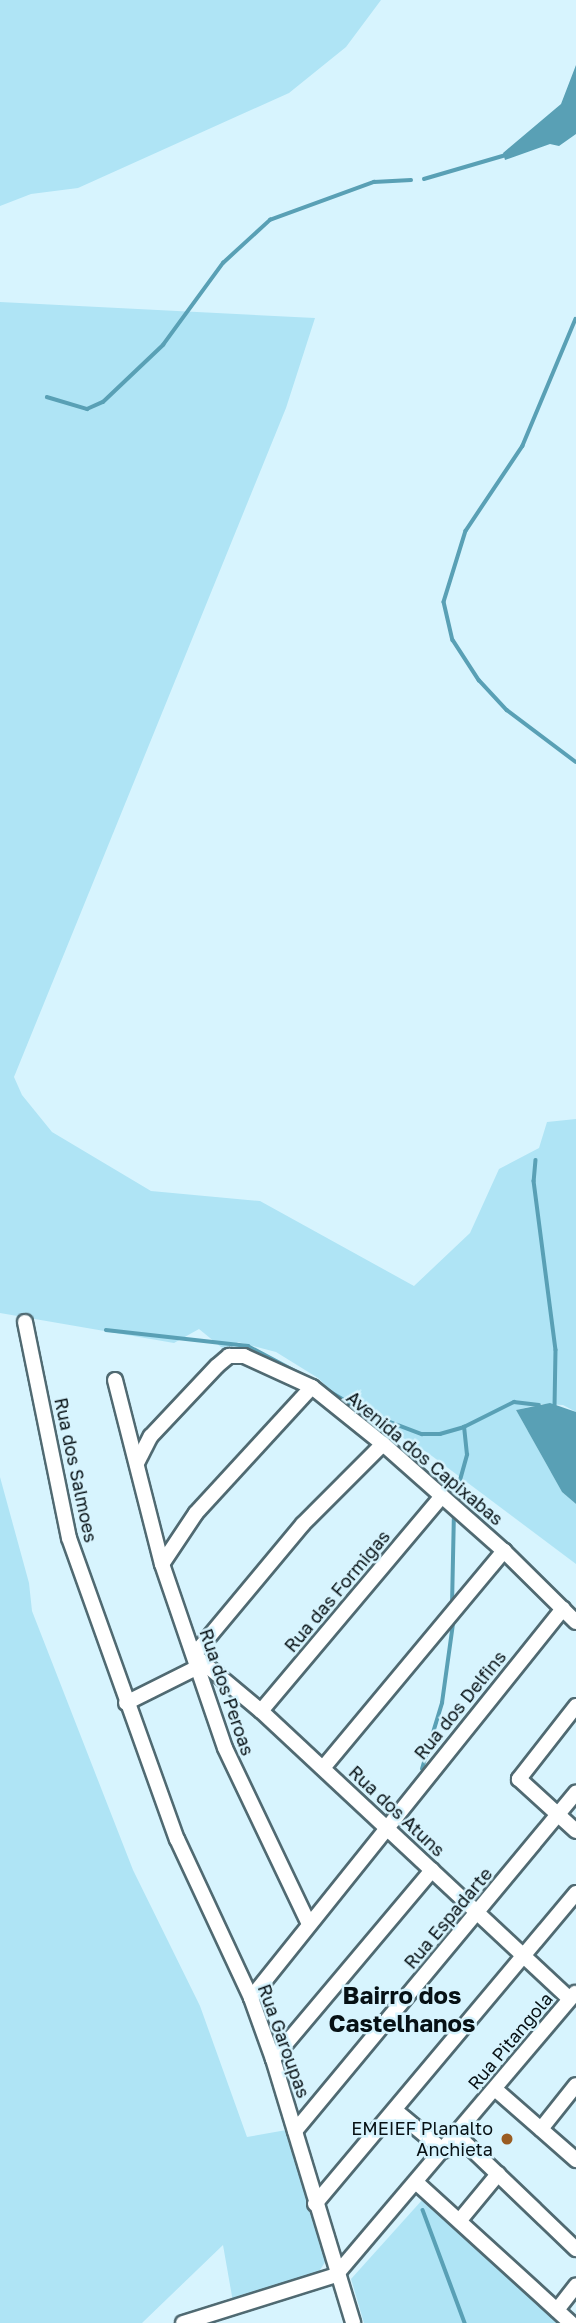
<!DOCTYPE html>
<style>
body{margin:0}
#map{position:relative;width:576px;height:2323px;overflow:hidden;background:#d7f4fe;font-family:"Golos Text",sans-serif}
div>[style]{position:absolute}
.green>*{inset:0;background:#afe4f5}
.water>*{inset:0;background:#59a0b5}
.stream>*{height:3.5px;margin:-1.75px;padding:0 1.75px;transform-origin:1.75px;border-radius:1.75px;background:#59a0b5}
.roads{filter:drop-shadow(2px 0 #506a72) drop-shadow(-2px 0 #506a72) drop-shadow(0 2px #506a72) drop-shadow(0 -2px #506a72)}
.minor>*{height:14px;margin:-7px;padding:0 7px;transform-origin:7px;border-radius:7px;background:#fff}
.dots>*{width:19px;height:19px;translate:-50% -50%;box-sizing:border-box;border:4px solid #d7f4fe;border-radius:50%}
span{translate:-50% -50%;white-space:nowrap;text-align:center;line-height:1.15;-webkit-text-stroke:5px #d7f4fe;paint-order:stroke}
.street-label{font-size:18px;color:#071115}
.poi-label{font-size:18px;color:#071115}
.right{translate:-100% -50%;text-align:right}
.district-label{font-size:24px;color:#071115;font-weight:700}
</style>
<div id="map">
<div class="green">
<div style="clip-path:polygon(0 0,381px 0,346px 47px,289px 93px,78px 188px,31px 194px,0 206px)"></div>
<div style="clip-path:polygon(0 302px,315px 318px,286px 408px,14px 1077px,22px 1095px,52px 1132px,151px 1191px,260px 1201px,414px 1286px,470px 1233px,499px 1169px,539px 1148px,547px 1122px,576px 1119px,576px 1412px,563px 1405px,542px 1404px,516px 1410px,562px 1492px,576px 1504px,576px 1564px,428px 1453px,339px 1399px,318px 1378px,276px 1352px,238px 1342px,230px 1350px,221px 1347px,199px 1329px,174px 1343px,0 1313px)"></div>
<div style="clip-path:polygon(0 1477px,29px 1583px,32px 1611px,133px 1870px,200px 2006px,247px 2137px,292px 2129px,327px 2259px,315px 2278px,233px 2302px,223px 2245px,142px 2323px,0 2323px)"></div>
<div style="clip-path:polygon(423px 2199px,556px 2318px,558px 2323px,364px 2323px,351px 2279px)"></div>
</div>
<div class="water">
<div style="clip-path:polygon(576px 65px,576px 134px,559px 146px,550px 144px,505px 160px,503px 153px,561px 104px)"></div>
<div style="clip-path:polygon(550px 1403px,576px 1412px,576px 1504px,562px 1492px,516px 1410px)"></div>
</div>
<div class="stream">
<div style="left:424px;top:179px;width:85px;rotate:-16.3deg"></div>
<div style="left:576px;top:319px;width:138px;rotate:112.7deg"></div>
<div style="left:523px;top:446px;width:102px;rotate:123.8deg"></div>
<div style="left:466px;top:531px;width:74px;rotate:107.2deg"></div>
<div style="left:444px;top:602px;width:39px;rotate:77deg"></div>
<div style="left:453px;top:640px;width:48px;rotate:57deg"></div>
<div style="left:479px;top:680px;width:41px;rotate:47deg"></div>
<div style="left:507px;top:710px;width:86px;rotate:37deg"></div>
<div style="left:47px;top:397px;width:42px;rotate:16.7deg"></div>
<div style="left:87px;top:409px;width:17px;rotate:-24deg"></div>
<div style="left:103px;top:402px;width:83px;rotate:-43.5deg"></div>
<div style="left:163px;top:345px;width:102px;rotate:-53.8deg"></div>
<div style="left:223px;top:263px;width:64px;rotate:-42.5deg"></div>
<div style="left:270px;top:220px;width:111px;rotate:-20.1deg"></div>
<div style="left:374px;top:182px;width:37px;rotate:-3deg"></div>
<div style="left:536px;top:1160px;width:21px;rotate:95deg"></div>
<div style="left:534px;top:1181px;width:170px;rotate:82.6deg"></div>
<div style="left:556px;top:1350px;width:55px;rotate:91deg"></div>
<div style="left:106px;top:1330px;width:143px;rotate:6.4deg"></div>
<div style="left:248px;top:1346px;width:72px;rotate:28deg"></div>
<div style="left:324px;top:1388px;width:49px;rotate:30.8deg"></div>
<div style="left:366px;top:1413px;width:60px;rotate:20.6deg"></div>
<div style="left:422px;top:1434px;width:18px"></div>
<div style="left:440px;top:1434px;width:25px;rotate:-16deg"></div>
<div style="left:464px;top:1427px;width:56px;rotate:-26.6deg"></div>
<div style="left:514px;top:1402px;width:25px;rotate:7deg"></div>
<div style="left:454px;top:1502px;width:49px;rotate:-74.5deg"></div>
<div style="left:467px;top:1455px;width:28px;rotate:-96deg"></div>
<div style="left:452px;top:1606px;width:92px;rotate:-88.8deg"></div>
<div style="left:422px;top:1769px;width:69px;rotate:-73.1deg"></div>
<div style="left:442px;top:1703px;width:87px;rotate:-82.1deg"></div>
<div style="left:423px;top:2210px;width:121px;rotate:69.6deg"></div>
</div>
<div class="roads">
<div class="minor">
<div style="left:25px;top:1322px;width:220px;rotate:78.5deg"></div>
<div style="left:69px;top:1538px;width:320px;rotate:70.3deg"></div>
<div style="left:177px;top:1839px;width:175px;rotate:65deg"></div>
<div style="left:251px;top:1998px;width:65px;rotate:70.2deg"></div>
<div style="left:273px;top:2059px;width:276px;rotate:73.1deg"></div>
<div style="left:115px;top:1380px;width:190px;rotate:75.7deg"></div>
<div style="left:162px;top:1564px;width:194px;rotate:71.1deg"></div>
<div style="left:225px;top:1748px;width:195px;rotate:64.5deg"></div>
<div style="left:383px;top:1444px;width:113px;rotate:135deg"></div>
<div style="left:303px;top:1524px;width:170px;rotate:129.8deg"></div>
<div style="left:194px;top:1655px;width:87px;rotate:39.9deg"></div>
<div style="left:261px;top:1711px;width:422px;rotate:43deg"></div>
<div style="left:138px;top:1461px;width:28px;rotate:-63deg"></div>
<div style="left:151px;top:1436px;width:96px;rotate:-46.7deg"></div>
<div style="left:217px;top:1366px;width:16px;rotate:-40deg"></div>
<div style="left:229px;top:1356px;width:15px"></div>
<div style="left:244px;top:1356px;width:75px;rotate:24.5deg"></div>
<div style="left:312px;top:1387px;width:91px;rotate:38.8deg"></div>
<div style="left:383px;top:1444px;width:162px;rotate:41.5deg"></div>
<div style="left:504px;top:1551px;width:101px;rotate:44.6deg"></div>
<div style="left:162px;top:1564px;width:61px;rotate:-56.3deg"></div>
<div style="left:196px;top:1513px;width:171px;rotate:-47.4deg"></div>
<div style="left:126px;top:1703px;width:80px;rotate:-26.6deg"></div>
<div style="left:576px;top:1706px;width:93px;rotate:128deg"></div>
<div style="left:519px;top:1779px;width:77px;rotate:42.4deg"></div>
<div style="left:261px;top:1711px;width:281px;rotate:-49.9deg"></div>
<div style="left:323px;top:1768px;width:283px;rotate:-50.2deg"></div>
<div style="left:251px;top:1998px;width:499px;rotate:-51.3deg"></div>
<div style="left:273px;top:2059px;width:247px;rotate:-49.9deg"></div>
<div style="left:495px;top:2089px;width:108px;rotate:41.2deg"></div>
<div style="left:396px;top:2111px;width:62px;rotate:39.8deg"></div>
<div style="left:541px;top:2129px;width:56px;rotate:-51.5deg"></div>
<div style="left:295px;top:2131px;width:440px;rotate:-50.3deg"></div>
<div style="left:457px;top:2135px;width:165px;rotate:43.8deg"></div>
<div style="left:417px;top:2183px;width:208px;rotate:42.3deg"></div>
<div style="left:315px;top:2204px;width:406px;rotate:-50deg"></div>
<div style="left:460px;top:2220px;width:60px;rotate:-50.4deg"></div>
<div style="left:557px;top:2310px;width:31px;rotate:-52deg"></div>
<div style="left:183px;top:2323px;width:160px;rotate:-17.4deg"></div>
<div style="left:336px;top:2275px;width:370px;rotate:-49.7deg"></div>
</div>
</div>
<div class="dots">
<div style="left:507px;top:2139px;background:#9a5c22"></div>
</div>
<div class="street-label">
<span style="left:425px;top:1458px;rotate:40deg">Avenida dos Capixabas</span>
<span style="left:76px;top:1470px;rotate:78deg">Rua dos Salmoes</span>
<span style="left:337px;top:1591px;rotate:-50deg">Rua das Formigas</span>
<span style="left:227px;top:1692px;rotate:71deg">Rua dos Peroas</span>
<span style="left:460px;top:1705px;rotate:-51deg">Rua dos Delfins</span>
<span style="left:397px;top:1811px;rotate:43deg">Rua dos Atuns</span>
<span style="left:448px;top:1918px;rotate:-50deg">Rua Espadarte</span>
<span style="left:284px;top:2041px;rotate:70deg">Rua Garoupas</span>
<span style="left:510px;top:2041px;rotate:-50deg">Rua Pitangola</span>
</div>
<div class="poi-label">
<span class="right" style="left:493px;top:2139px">EMEIEF Planalto<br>Anchieta</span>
</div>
<div class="district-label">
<span style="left:402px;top:2009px">Bairro dos<br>Castelhanos</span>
</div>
</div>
